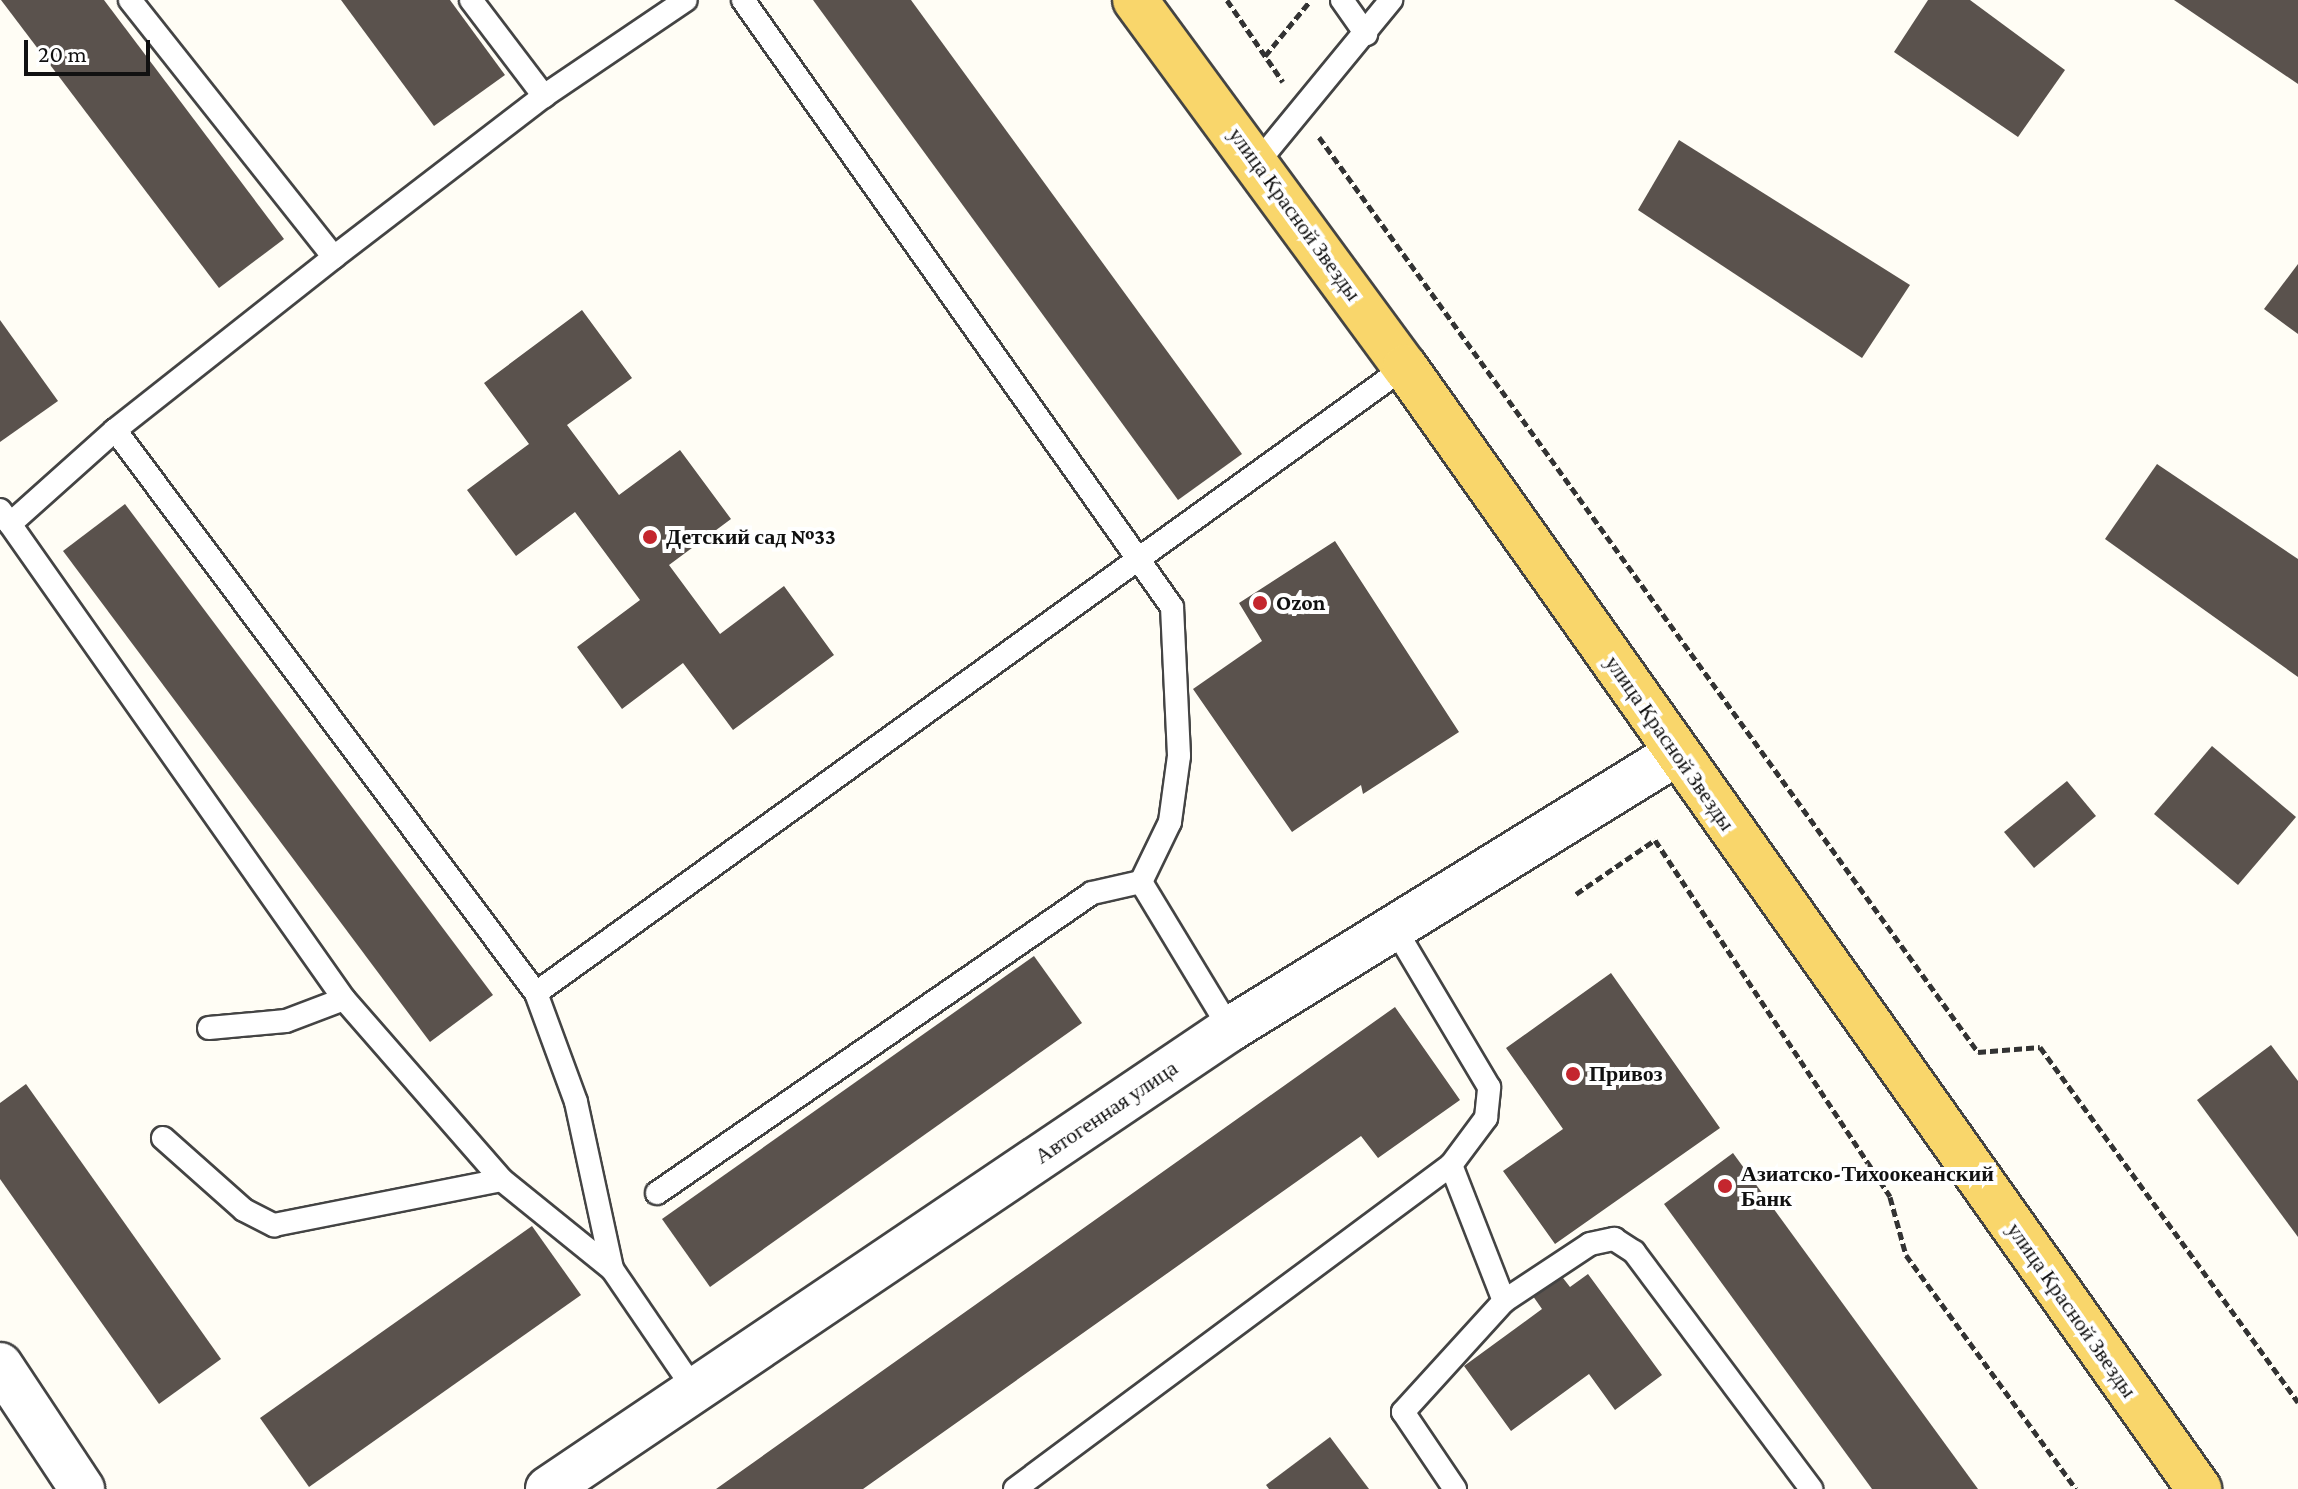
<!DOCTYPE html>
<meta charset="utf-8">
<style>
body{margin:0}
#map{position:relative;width:2298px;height:1489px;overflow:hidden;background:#fffdf5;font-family:"Crimson Pro",serif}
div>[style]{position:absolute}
.building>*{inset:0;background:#5a524d}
.path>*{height:5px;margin-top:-2.5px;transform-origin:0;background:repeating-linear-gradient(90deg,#333 0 8px,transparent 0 12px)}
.roads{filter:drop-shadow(2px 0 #444) drop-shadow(-2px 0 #444) drop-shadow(0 2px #444) drop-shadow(0 -2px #444)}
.service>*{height:22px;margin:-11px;padding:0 11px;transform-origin:11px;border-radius:11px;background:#fff}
.minor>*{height:44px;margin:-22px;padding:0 22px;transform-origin:22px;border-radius:22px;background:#fff}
.primary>*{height:44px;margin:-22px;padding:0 22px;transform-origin:22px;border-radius:22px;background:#f9d66b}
.dots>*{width:22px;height:22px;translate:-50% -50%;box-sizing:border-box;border:4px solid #fff;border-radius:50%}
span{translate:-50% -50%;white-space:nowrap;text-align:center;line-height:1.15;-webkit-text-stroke:8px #fff;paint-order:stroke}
.street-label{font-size:22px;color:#111}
.poi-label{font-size:22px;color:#111;font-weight:700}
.left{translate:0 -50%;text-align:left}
.scale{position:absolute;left:24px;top:40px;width:126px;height:36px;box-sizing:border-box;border:4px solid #111;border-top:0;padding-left:10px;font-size:24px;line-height:28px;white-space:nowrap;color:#111;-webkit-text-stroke:6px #fff;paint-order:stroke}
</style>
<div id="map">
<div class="building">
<div style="clip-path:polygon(1px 0,104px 0,284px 239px,219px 288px)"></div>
<div style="clip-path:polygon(341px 0,450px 0,505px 75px,434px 126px)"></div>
<div style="clip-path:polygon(813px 0,911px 0,1242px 454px,1178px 500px)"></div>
<div style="clip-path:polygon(1928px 0,1970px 0,2065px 70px,2018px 137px,1894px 52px)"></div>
<div style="clip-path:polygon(2174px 0,2298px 0,2298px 84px)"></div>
<div style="clip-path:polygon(1679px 140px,1910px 285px,1862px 358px,1638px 210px)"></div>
<div style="clip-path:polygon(2298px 264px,2298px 334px,2264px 309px)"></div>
<div style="clip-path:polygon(582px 310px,632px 378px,567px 425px,619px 495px,680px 450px,731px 519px,669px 565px,720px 634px,784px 586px,834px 655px,733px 730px,683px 663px,622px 709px,577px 647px,640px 600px,575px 512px,516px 556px,467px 490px,529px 444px,484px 383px)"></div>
<div style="clip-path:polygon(0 320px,58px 401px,0 442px)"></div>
<div style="clip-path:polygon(2157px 464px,2298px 559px,2298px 677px,2105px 539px)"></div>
<div style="clip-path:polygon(125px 504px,493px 995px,430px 1042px,63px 551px)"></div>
<div style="clip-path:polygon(1335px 541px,1459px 732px,1363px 794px,1361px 785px,1292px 832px,1193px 689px,1262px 641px,1239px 603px)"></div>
<div style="clip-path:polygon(2212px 746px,2296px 817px,2238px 885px,2154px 814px)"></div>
<div style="clip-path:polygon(2067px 781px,2096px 816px,2034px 868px,2004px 832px)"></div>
<div style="clip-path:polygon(1034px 956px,1082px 1023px,710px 1287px,662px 1219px)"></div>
<div style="clip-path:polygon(1611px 973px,1720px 1128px,1555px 1244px,1503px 1171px,1563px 1129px,1506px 1048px)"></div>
<div style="clip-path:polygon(1395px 1007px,1460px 1100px,1378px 1158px,1361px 1136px,863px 1489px,716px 1489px)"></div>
<div style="clip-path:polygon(2271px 1045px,2298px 1081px,2298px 1237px,2197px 1100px)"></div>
<div style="clip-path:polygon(26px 1084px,221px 1359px,159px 1404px,0 1179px,0 1103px)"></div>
<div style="clip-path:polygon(1733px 1153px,1978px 1489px,1872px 1489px,1664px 1204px)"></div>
<div style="clip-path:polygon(532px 1226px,581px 1295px,309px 1487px,260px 1418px)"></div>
<div style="clip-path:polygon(1556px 1269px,1570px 1287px,1588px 1274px,1662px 1375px,1615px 1410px,1589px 1374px,1511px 1431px,1464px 1366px,1542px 1309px,1528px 1289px)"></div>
<div style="clip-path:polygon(1330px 1437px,1369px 1489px,1269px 1489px,1266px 1485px)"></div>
</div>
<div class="path">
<div style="left:1227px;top:0;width:99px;rotate:55.7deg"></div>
<div style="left:1265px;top:56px;width:71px;rotate:-50.7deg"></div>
<div style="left:1319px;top:137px;width:1128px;rotate:54.24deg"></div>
<div style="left:1978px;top:1052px;width:62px;rotate:-4.6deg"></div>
<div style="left:2040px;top:1047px;width:439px;rotate:54deg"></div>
<div style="left:1576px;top:894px;width:96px;rotate:-34.4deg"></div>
<div style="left:1655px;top:840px;width:427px;rotate:56.6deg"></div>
<div style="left:1890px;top:1197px;width:60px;rotate:74.6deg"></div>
<div style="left:1906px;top:1255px;width:289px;rotate:54deg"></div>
</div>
<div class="roads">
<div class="service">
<div style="left:130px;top:0;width:328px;rotate:51.6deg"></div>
<div style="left:471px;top:0;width:121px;rotate:52.8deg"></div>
<div style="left:743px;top:0;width:743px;rotate:54.75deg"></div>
<div style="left:1172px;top:607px;width:149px;rotate:87.3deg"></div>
<div style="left:1179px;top:756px;width:67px;rotate:97.8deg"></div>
<div style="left:1170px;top:822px;width:67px;rotate:115.8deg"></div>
<div style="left:1141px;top:882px;width:172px;rotate:58.8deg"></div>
<div style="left:1342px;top:0;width:42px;rotate:54.8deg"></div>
<div style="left:1258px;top:162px;width:210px;rotate:-50.6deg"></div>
<div style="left:115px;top:430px;width:703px;rotate:53.21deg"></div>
<div style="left:536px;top:993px;width:116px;rotate:69.8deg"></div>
<div style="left:576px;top:1102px;width:171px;rotate:77.8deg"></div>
<div style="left:612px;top:1269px;width:145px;rotate:55.7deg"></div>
<div style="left:0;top:510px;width:17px;rotate:54deg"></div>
<div style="left:10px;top:524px;width:141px;rotate:-41.8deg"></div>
<div style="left:115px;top:430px;width:279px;rotate:-38.3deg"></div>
<div style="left:334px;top:257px;width:265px;rotate:-37.5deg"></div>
<div style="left:544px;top:96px;width:171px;rotate:-34.1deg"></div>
<div style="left:10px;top:524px;width:581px;rotate:54.89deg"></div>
<div style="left:344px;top:999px;width:240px;rotate:48.9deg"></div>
<div style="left:502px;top:1180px;width:141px;rotate:39deg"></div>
<div style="left:536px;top:993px;width:1071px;rotate:-35.77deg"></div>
<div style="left:209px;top:1028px;width:77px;rotate:-5.2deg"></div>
<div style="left:286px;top:1021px;width:62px;rotate:-20.8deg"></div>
<div style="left:163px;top:1138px;width:108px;rotate:41.6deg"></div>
<div style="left:244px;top:1210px;width:34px;rotate:27deg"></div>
<div style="left:274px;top:1225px;width:232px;rotate:-11.2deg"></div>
<div style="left:1451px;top:1165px;width:146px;rotate:68.7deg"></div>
<div style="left:657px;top:1193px;width:528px;rotate:-34.59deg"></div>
<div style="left:1092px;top:893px;width:50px;rotate:-12.7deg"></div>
<div style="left:1015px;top:1489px;width:543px;rotate:-36.62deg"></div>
<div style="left:1451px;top:1165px;width:59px;rotate:-53.3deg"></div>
<div style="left:1486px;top:1118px;width:31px;rotate:-84deg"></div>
<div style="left:1489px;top:1087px;width:184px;rotate:-120.7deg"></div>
<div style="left:1455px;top:1489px;width:93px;rotate:-124deg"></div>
<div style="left:1403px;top:1412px;width:150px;rotate:-47.7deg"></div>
<div style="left:1504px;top:1301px;width:103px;rotate:-33.5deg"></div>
<div style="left:1590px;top:1244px;width:25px;rotate:-12deg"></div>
<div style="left:1614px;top:1239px;width:24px;rotate:33deg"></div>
<div style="left:1634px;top:1252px;width:296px;rotate:53.2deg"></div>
</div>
<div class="minor">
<div style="left:0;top:1365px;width:149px;rotate:56.5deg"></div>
<div style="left:548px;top:1489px;width:823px;rotate:-34deg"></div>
<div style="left:1230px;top:1029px;width:525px;rotate:-31.69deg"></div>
</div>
<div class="primary">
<div style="left:1135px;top:0;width:456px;rotate:53.7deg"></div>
<div style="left:1405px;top:367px;width:1375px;rotate:54.71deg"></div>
</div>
</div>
<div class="dots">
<div style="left:650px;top:537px;background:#c4262e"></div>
<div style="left:1260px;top:603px;background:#c4262e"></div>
<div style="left:1573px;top:1074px;background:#c4262e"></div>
<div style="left:1725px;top:1186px;background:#c4262e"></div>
</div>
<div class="street-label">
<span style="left:1295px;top:214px;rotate:54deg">улица Красной Звезды</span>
<span style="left:1670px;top:743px;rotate:55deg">улица Красной Звезды</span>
<span style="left:1106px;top:1112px;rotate:-34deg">Автогенная улица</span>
<span style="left:2072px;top:1310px;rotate:55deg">улица Красной Звезды</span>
</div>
<div class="poi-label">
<span class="left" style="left:666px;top:537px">Детский сад №33</span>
<span class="left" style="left:1276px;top:603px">Ozon</span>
<span class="left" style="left:1589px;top:1074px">Привоз</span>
<span class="left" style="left:1741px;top:1186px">Азиатско-Тихоокеанский<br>Банк</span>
</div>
<div class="scale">20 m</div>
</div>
